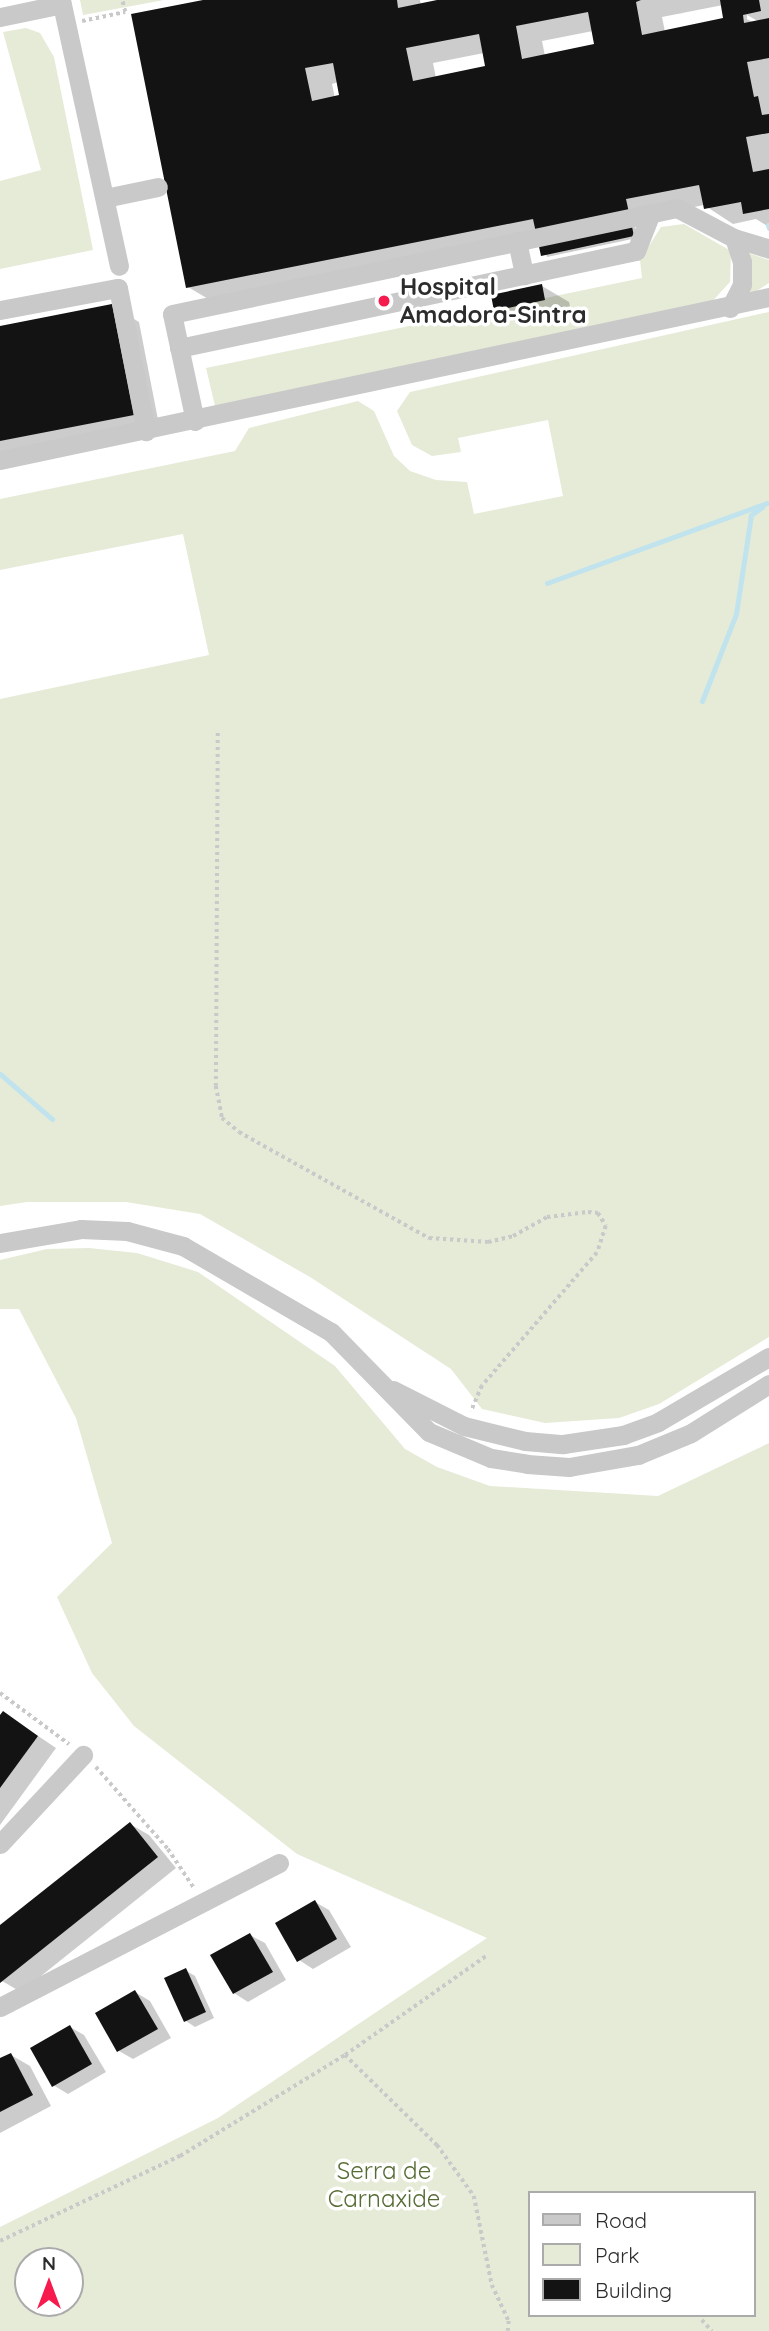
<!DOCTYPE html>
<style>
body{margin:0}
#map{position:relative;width:769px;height:2331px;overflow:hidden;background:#fff;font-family:Quicksand,sans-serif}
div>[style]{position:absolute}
.green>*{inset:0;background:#e5ebd7}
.shadow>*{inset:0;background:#0003}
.stream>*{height:5px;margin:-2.5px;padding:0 2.5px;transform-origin:2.5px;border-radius:2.5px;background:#c0e3ee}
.building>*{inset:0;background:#131313}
.path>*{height:3.5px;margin-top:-1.75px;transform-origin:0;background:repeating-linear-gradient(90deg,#c9c9c9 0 3.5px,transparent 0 7px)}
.minor>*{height:19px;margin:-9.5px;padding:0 9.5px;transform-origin:9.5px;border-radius:9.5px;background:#c9c9c9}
.dots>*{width:19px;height:19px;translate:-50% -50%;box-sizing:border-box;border:4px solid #fff;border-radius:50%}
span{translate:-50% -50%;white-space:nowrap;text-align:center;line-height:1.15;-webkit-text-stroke:7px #fff;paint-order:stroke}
.poi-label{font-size:24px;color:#2c2c2c;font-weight:700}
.left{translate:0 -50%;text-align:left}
.park-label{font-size:24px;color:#576b35}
.legend{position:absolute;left:528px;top:2191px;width:228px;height:126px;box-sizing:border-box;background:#fff;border:2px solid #ababab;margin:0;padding:9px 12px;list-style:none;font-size:21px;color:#2c2c2c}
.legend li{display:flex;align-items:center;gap:14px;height:35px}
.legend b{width:35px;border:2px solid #ababab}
.north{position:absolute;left:14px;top:2247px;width:70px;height:70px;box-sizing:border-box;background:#fff;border:2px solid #ababab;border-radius:50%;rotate:0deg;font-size:19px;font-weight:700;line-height:28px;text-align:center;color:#2c2c2c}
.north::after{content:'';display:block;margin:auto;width:24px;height:32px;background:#f61a4d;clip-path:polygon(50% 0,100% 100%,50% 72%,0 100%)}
</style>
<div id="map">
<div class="green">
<div style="clip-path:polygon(80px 0,164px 0,83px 15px)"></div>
<div style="clip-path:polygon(26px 28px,40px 33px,54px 57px,93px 250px,0 269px,0 181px,41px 170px,3px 32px)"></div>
<div style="clip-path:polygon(684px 224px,731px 251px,730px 282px,708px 306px,215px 406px,206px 368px,642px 278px,640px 260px,661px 227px)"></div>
<div style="clip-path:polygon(745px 252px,769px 260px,769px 283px,744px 299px)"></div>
<div style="clip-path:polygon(769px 312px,769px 1337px,659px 1404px,619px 1418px,545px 1423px,482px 1409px,451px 1369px,310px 1277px,200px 1214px,126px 1202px,27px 1202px,0 1206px,0 699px,209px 655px,183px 534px,0 570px,0 499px,235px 451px,249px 428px,358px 401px,374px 411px,394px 456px,410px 471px,436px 480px,467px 482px,474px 514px,563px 496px,548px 420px,458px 438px,461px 452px,432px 456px,412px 445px,397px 411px,410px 392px)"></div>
<div style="clip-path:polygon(evenodd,89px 1248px,137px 1253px,198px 1272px,335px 1366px,405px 1449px,437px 1467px,490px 1486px,658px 1496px,769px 1443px,769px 2331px,0 2331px,0 2227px,218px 2118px,487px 1938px,297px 1854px,134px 1726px,92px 1673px,57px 1597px,112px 1543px,76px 1418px,19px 1309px,0 1309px,0 1260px,47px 1249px,89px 1248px,529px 2193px,753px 2193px,753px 2315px,529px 2315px,529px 2193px,89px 1248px,28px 2261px,70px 2261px,70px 2303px,28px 2303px,28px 2261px)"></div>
</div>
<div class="shadow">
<div style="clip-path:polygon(evenodd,209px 0,420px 0,421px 5px,446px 0,769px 0,769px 227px,756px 219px,733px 224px,704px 205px,633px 219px,637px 238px,547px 257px,539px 238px,215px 303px,188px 287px,209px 0,723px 5px,725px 20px,665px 32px,662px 17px,723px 5px,209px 0,747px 15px,763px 24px,761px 27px,747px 19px,747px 15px,209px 0,593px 31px,596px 46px,545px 56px,542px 41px,593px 31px,209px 0,484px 53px,487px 67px,436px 78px,433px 63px,484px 53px,209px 0,338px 82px,341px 97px,335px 98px,332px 84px,338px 82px)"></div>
<div style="clip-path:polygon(542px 286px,569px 302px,572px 315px,523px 326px,496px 310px)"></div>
<div style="clip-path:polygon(112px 306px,139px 322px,160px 430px,0 462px,0 328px)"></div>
<div style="clip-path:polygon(4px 1713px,56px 1748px,0 1825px,0 1718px)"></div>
<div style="clip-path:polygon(130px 1824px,149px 1835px,176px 1868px,21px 1992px,2px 1981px,0 1927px)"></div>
<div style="clip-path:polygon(315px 1902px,329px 1910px,351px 1947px,313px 1969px,299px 1960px)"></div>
<div style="clip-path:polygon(250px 1935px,265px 1943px,286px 1980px,248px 2002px,234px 1993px)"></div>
<div style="clip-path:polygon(185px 1970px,195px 1976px,214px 2018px,195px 2027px,186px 2021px)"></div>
<div style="clip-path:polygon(135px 1992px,150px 2001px,171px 2038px,133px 2059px,119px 2051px)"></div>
<div style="clip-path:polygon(70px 2027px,84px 2035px,106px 2072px,68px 2094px,53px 2085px)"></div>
<div style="clip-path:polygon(11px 2055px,30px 2066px,51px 2106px,0 2133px,0 2060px)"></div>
</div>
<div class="stream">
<div style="left:768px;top:225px;width:3px;rotate:72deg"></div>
<div style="left:547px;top:583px;width:234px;rotate:-20deg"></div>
<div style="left:702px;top:701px;width:93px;rotate:-68.7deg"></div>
<div style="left:736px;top:614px;width:100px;rotate:-81.4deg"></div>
<div style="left:751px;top:515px;width:14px;rotate:-36deg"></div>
<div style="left:0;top:1074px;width:69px;rotate:40.9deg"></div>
</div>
<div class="building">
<div style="clip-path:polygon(evenodd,203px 0,397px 0,398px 8px,437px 0,641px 0,636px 2px,642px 35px,723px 18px,720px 0,759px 0,761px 11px,743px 15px,744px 23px,769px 18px,769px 58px,747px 62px,754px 97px,758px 96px,762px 115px,769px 114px,769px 133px,746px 137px,753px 172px,769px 169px,769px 209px,743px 214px,741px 202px,704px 209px,699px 185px,626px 199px,634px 236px,541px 256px,533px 219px,186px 288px,131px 14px,203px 0,588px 12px,594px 44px,522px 59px,516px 26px,588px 12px,203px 0,479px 34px,485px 66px,413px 81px,406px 48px,479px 34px,203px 0,333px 63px,339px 95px,312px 101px,305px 68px,333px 63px)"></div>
<div style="clip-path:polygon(542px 284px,545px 300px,494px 311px,491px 295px)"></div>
<div style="clip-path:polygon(112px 304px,134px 415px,0 441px,0 326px)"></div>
<div style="clip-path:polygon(3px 1711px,38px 1736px,0 1788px,0 1715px)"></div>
<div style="clip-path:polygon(130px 1822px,158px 1857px,0 1983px,0 1925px)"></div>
<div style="clip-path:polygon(315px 1900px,337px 1939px,297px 1962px,275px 1923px)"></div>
<div style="clip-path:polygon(250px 1933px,273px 1972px,233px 1994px,210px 1955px)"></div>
<div style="clip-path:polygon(186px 1968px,206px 2012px,184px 2022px,164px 1978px)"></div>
<div style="clip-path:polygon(135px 1990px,158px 2029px,117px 2052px,95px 2013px)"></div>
<div style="clip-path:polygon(70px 2025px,92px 2064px,52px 2087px,30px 2048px)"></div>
<div style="clip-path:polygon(11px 2053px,33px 2095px,0 2112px,0 2058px)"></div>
</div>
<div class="path">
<div style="left:82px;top:21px;width:44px;rotate:-11.8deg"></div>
<div style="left:125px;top:12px;width:12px;rotate:-104deg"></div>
<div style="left:218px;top:733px;width:353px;rotate:90.3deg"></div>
<div style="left:216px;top:1086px;width:33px;rotate:79deg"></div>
<div style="left:222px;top:1118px;width:22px;rotate:39deg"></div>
<div style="left:239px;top:1132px;width:218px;rotate:29.2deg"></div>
<div style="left:429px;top:1238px;width:59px;rotate:3.9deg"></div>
<div style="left:488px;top:1242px;width:26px;rotate:-13deg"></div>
<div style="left:513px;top:1236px;width:39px;rotate:-29deg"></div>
<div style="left:547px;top:1217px;width:41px;rotate:-7deg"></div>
<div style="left:588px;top:1212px;width:10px;rotate:6deg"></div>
<div style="left:598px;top:1213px;width:15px;rotate:58deg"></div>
<div style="left:606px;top:1226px;width:28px;rotate:108deg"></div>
<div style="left:597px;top:1253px;width:176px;rotate:130.8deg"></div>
<div style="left:482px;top:1386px;width:28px;rotate:113deg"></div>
<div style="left:0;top:1693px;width:86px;rotate:36.5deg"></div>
<div style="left:96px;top:1767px;width:109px;rotate:48.7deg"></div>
<div style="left:168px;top:1849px;width:47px;rotate:56.3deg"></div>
<div style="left:345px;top:2055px;width:129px;rotate:44.4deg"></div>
<div style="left:437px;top:2145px;width:63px;rotate:54deg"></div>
<div style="left:474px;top:2196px;width:91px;rotate:78.6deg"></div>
<div style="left:492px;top:2285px;width:40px;rotate:65deg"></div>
<div style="left:509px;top:2321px;width:10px;rotate:96deg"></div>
<div style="left:0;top:2241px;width:199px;rotate:-25.3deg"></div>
<div style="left:180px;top:2156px;width:193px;rotate:-31.5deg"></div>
<div style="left:345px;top:2055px;width:172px;rotate:-35.1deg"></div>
<div style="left:702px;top:2320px;width:15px;rotate:48deg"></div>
</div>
<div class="minor">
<div style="left:61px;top:0;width:272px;rotate:77.7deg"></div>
<div style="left:0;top:17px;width:63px;rotate:-11.8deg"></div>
<div style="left:105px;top:198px;width:54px;rotate:-11.7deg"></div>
<div style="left:517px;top:241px;width:35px;rotate:78deg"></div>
<div style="left:730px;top:308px;width:27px;rotate:-63deg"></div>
<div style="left:742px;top:284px;width:22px;rotate:-90deg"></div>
<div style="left:742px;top:262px;width:25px;rotate:-108deg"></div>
<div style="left:0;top:310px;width:120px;rotate:-10.6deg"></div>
<div style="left:118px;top:288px;width:146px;rotate:78.9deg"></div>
<div style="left:179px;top:348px;width:467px;rotate:-12deg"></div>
<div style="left:636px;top:251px;width:41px;rotate:-68.5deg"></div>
<div style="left:195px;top:421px;width:109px;rotate:-102.1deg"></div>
<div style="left:172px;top:314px;width:516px;rotate:-11.85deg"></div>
<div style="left:677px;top:208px;width:64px;rotate:27.8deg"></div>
<div style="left:734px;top:238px;width:37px;rotate:17deg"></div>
<div style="left:0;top:460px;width:786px;rotate:-11.97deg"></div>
<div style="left:0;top:1243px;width:82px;rotate:-9.8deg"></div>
<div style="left:81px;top:1229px;width:46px;rotate:2.5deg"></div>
<div style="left:127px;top:1231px;width:58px;rotate:15deg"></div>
<div style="left:183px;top:1246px;width:171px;rotate:30.2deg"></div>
<div style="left:331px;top:1332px;width:140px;rotate:45.6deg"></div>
<div style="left:429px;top:1432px;width:67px;rotate:22.8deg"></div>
<div style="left:491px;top:1458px;width:36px;rotate:9deg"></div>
<div style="left:527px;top:1464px;width:42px;rotate:4.1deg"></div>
<div style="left:569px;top:1467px;width:70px;rotate:-9.9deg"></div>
<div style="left:638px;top:1455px;width:57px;rotate:-22.5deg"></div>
<div style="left:691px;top:1433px;width:92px;rotate:-32.1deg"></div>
<div style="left:393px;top:1390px;width:80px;rotate:26.9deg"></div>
<div style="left:464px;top:1426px;width:63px;rotate:13.8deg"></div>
<div style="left:525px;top:1441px;width:38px;rotate:5deg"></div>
<div style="left:563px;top:1444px;width:61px;rotate:-8.5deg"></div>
<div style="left:623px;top:1435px;width:37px;rotate:-20deg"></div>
<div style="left:658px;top:1422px;width:129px;rotate:-30.4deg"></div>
<div style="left:0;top:1844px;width:122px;rotate:-47deg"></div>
<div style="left:0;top:2007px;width:314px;rotate:-27.3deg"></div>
</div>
<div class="dots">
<div style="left:384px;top:301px;background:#f61a4d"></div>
</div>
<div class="poi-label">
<span class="left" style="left:400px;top:301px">Hospital<br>Amadora-Sintra</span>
</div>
<div class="park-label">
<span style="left:384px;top:2185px">Serra de<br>Carnaxide</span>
</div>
<ul class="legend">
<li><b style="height:9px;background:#c9c9c9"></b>Road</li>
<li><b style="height:19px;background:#e5ebd7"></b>Park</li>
<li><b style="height:19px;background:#131313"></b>Building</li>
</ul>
<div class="north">N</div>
</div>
